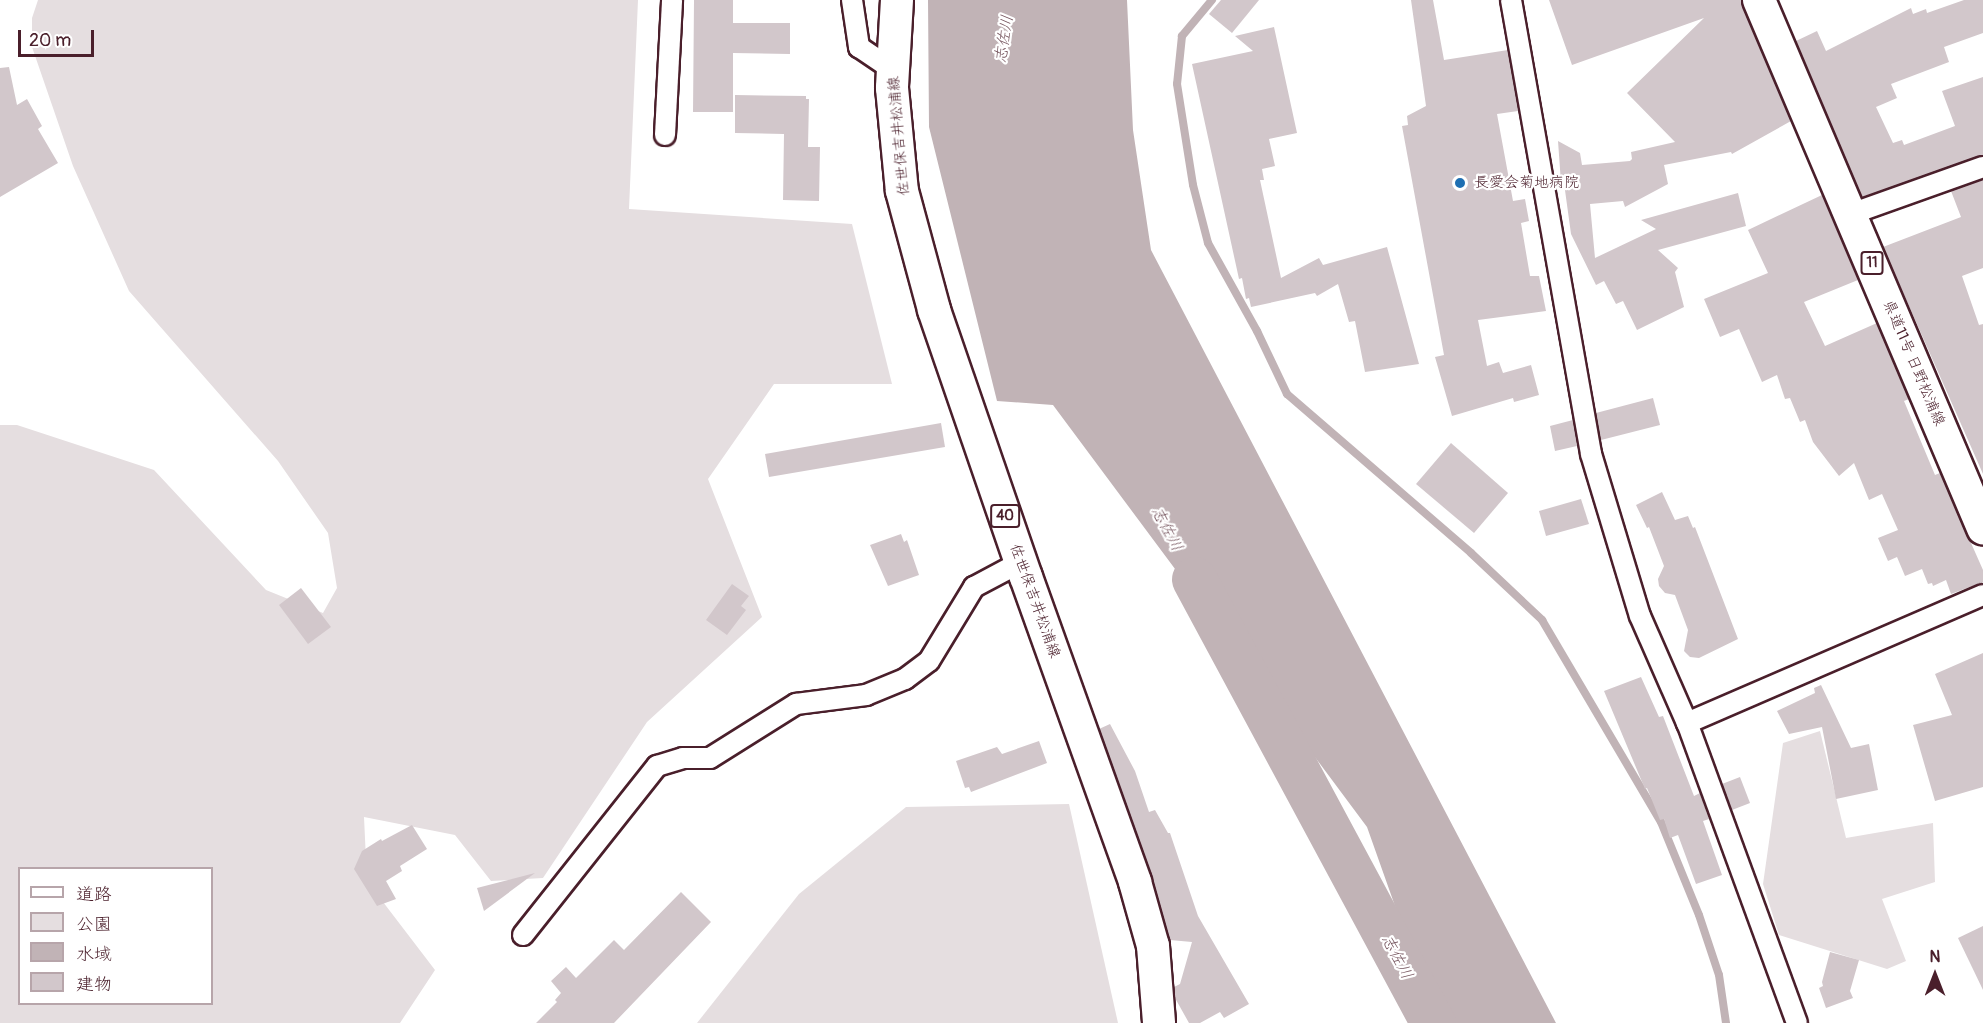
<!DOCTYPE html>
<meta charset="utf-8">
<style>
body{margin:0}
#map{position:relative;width:1983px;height:1023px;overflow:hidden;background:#fff;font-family:Pangolin,"Klee One",sans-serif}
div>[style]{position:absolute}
.green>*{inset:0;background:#e5dee0}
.water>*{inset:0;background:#c1b3b6}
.stream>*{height:8px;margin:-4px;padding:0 4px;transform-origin:4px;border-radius:4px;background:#c1b3b6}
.river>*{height:45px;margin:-22.5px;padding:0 22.5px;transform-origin:22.5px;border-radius:22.5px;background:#c1b3b6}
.building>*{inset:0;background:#d2c7cb}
.roads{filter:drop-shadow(2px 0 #4a1f2b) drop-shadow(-2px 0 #4a1f2b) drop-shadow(0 2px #4a1f2b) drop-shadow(0 -2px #4a1f2b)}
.street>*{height:20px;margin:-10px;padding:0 10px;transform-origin:10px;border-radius:10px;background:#fff}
.primary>*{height:32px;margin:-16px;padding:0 16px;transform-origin:16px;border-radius:16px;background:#fff}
.dots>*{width:16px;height:16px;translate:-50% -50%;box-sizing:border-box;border:3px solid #fff;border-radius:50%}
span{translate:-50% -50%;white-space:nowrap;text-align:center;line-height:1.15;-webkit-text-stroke:4.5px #fff;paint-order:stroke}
.shield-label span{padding:2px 4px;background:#fff;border:2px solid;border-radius:4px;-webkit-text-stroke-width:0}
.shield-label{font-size:14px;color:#4a1f2b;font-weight:700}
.street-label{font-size:15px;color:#4a1f2b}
.poi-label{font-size:15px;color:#4a1f2b}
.left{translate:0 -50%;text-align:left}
.water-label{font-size:16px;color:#74535c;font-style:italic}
.legend{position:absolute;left:18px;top:867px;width:195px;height:138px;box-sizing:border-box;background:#fff;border:2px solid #b7a5aa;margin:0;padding:8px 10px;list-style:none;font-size:18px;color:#4a1f2b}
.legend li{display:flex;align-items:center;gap:12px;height:30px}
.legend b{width:30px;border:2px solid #b7a5aa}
.north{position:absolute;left:1905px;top:945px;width:60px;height:60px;-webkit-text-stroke:4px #fff;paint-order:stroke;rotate:0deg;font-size:16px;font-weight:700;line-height:24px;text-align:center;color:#4a1f2b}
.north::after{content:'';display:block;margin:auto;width:21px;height:27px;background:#4a1f2b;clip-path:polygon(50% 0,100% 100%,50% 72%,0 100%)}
.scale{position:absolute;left:18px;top:30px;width:76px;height:27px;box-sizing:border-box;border:3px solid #4a1f2b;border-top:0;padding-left:8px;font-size:18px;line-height:21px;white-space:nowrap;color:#4a1f2b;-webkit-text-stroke:4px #fff;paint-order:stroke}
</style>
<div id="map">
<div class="green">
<div style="clip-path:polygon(evenodd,38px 0,638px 0,629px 209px,852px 224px,892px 384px,774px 384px,708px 479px,762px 617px,647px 722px,543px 878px,491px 881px,455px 835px,364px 817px,367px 881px,435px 970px,400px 1023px,0 1023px,0 425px,17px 425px,154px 470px,266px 590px,323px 613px,337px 588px,328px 533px,278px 461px,129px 291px,73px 166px,32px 47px,32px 18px,38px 0,20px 868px,212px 868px,212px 1004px,20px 1004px,20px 868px)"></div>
<div style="clip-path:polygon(1820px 731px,1846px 838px,1933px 823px,1935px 882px,1882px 899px,1906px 961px,1887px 969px,1779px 935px,1763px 884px,1783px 743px)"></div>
<div style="clip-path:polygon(1069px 804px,1118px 1023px,697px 1023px,799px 894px,906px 807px)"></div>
</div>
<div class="water">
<div style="clip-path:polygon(928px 0,1127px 0,1133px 130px,1151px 250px,1556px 1023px,1408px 1023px,1417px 968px,1367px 827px,1053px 405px,997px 401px,929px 127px)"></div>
</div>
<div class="stream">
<div style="left:1212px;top:0;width:47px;rotate:129.8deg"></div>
<div style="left:1182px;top:36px;width:48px;rotate:95.9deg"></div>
<div style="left:1177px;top:84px;width:102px;rotate:81deg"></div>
<div style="left:1193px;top:185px;width:60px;rotate:75.5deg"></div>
<div style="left:1208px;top:243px;width:101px;rotate:60.9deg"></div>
<div style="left:1257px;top:331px;width:70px;rotate:64.5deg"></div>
<div style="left:1287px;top:394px;width:243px;rotate:40.8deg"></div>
<div style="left:1471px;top:553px;width:98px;rotate:43.3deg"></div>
<div style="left:1542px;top:620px;width:234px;rotate:59.5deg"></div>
<div style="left:1661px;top:822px;width:100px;rotate:67.8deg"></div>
<div style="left:1699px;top:915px;width:63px;rotate:71.6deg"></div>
<div style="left:1719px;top:975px;width:49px;rotate:81.7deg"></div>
</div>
<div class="river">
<div style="left:1194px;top:579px;width:504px;rotate:61.71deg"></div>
</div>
<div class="building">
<div style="clip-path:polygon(694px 0,733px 0,733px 23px,790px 23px,790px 54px,733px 53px,733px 112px,693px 112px)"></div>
<div style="clip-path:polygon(1221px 0,1259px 0,1232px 33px,1209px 14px)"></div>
<div style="clip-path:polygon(1411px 0,1433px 0,1444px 60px,1508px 50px,1518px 111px,1497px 114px,1513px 201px,1525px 199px,1529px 221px,1521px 223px,1530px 276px,1539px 276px,1546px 311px,1478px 320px,1487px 366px,1499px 362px,1503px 373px,1531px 365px,1539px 395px,1514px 402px,1513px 398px,1452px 416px,1435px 357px,1444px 355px,1402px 126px,1408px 125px,1407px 116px,1426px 106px)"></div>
<div style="clip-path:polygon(1549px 0,1741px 0,1791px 121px,1732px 154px,1731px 152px,1664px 165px,1668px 184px,1625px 207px,1623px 201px,1590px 204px,1595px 258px,1656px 229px,1641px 220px,1738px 193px,1746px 226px,1658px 250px,1678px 268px,1675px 272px,1684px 307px,1637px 330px,1623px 301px,1616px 304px,1604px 281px,1596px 285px,1571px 234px,1564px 183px,1561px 183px,1558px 141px,1580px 153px,1582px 165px,1630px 161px,1632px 159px,1631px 152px,1675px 142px,1627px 93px,1704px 18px,1572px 65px)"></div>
<div style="clip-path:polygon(1964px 0,1983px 0,1983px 33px,1944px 47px,1949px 62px,1891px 84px,1897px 98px,1876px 107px,1893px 143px,1902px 140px,1904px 145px,1955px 126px,1942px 91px,1983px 77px,1983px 155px,1862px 197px,1796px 41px,1817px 31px,1826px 51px,1911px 8px,1913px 14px,1926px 9px,1927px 13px)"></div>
<div style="clip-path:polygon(1274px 27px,1297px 133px,1269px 139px,1275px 166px,1262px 169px,1264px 180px,1260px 180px,1281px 278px,1319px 258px,1323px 265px,1387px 247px,1419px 364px,1365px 372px,1355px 321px,1349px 322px,1338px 284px,1317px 296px,1315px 293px,1251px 307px,1249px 298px,1246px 299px,1242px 278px,1239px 279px,1192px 64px,1253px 51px,1235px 36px)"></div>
<div style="clip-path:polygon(9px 67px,17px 105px,27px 99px,42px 126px,38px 129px,58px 163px,0 197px,0 68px)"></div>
<div style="clip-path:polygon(735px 95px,806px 96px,806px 99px,809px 99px,808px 147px,820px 147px,819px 201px,783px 200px,784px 134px,735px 133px)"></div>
<div style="clip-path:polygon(1983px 180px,1983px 268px,1962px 276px,1979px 325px,1983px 324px,1983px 474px,1883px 247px,1961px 217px,1951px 191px)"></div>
<div style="clip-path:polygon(1822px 195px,1858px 280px,1804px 302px,1825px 346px,1877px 323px,1909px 399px,1904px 401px,1935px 475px,1940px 473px,1983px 570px,1983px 582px,1951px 594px,1946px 580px,1933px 586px,1932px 583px,1928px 584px,1922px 569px,1905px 576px,1897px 557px,1888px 561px,1878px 538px,1898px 530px,1882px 494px,1869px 500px,1854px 463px,1839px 476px,1813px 442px,1805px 420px,1800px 422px,1790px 398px,1785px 399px,1777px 375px,1762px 382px,1739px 329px,1720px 337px,1704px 299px,1768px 273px,1748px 230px)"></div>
<div style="clip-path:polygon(1653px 398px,1660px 425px,1601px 440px,1596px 413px)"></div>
<div style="clip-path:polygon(1573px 420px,1577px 446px,1555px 451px,1550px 426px)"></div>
<div style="clip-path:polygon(941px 423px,945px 447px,769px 477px,765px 454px)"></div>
<div style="clip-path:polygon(1451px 443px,1508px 493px,1474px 533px,1416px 484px)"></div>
<div style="clip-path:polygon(1662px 492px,1675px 520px,1688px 516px,1693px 528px,1695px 527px,1738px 639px,1699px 658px,1690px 657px,1684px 651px,1688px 630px,1675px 595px,1665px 593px,1659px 586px,1658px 579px,1664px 566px,1649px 527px,1647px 528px,1636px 505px)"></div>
<div style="clip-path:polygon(1581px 499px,1589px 524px,1546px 536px,1539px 511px)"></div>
<div style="clip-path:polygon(901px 534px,904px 542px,907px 540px,919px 575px,888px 586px,870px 545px)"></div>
<div style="clip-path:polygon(732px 584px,749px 596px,741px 606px,746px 610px,727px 635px,706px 620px)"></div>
<div style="clip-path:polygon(301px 588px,331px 627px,308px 644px,279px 605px)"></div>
<div style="clip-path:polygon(1983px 653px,1983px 787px,1935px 801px,1913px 725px,1952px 715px,1935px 674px)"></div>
<div style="clip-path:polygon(1641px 677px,1659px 717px,1663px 716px,1694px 796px,1700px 793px,1709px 819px,1703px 821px,1722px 875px,1696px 884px,1678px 835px,1670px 838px,1664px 819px,1660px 820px,1647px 788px,1645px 789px,1604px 691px)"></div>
<div style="clip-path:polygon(1821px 685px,1851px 748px,1869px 744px,1878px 790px,1836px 799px,1822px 727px,1789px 734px,1777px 711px,1815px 693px,1814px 688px)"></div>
<div style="clip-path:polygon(1110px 724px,1135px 771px,1149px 812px,1155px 810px,1168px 833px,1170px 833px,1198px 916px,1249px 1004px,1224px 1018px,1220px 1012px,1200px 1023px,1189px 1023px,1175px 998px,1174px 987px,1180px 984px,1192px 942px,1170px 940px,1152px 876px,1099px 729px)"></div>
<div style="clip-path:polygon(1039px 741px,1047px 763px,971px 792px,969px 787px,965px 788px,956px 761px,997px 747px,1002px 754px)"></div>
<div style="clip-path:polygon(1740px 777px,1750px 803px,1732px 810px,1722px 784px)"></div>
<div style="clip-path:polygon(412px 825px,427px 849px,400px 866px,402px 871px,386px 881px,396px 899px,377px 906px,354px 869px,362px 851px,381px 839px,382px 841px)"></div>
<div style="clip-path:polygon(535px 873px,484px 911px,477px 888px)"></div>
<div style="clip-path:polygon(681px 892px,711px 922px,614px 1023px,536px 1023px,557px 1002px,555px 1000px,561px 993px,551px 981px,566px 967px,576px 978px,614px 940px,624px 950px)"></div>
<div style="clip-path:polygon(1983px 926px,1983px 990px,1958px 938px)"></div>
<div style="clip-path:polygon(1830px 952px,1859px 960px,1850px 991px,1853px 998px,1826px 1008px,1819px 988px,1823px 986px,1822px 982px)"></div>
</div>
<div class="roads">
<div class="street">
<div style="left:852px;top:0;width:48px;rotate:81.5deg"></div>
<div style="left:859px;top:47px;width:41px;rotate:34.1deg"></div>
<div style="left:1511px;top:0;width:461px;rotate:80deg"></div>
<div style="left:1591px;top:454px;width:169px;rotate:73.2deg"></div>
<div style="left:1640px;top:616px;width:117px;rotate:66.3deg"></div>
<div style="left:665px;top:135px;width:135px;rotate:-87deg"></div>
<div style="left:1851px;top:214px;width:140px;rotate:-19.6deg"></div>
<div style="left:523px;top:935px;width:216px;rotate:-51.6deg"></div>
<div style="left:657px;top:766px;width:27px;rotate:-17deg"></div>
<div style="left:683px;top:758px;width:27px"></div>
<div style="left:710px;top:758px;width:102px;rotate:-32.1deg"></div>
<div style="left:796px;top:704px;width:71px;rotate:-7.3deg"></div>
<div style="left:866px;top:695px;width:42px;rotate:-22.3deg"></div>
<div style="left:905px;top:679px;width:30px;rotate:-37deg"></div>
<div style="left:929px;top:661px;width:87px;rotate:-58.7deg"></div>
<div style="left:974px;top:587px;width:53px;rotate:-28deg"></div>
<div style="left:1797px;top:1023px;width:320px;rotate:-110.1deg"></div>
<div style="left:1687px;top:723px;width:322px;rotate:-23.4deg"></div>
</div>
<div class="primary">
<div style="left:897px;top:0;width:88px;rotate:93.3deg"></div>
<div style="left:892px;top:88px;width:103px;rotate:84.5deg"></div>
<div style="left:902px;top:191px;width:123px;rotate:74.9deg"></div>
<div style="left:934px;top:310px;width:282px;rotate:71deg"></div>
<div style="left:1026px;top:577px;width:324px;rotate:70.3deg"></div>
<div style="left:1135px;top:882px;width:66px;rotate:74.3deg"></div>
<div style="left:1153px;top:946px;width:77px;rotate:85.5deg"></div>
<div style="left:1759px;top:0;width:574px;rotate:67.01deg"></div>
</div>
</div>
<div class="dots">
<div style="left:1460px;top:183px;background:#1f6fb2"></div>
</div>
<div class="shield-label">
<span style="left:1872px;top:263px">11</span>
<span style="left:1005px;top:516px">40</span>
</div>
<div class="street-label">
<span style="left:899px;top:136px;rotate:-95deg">佐世保吉井松浦線</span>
<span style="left:1914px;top:363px;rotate:67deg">県道11号 日野松浦線</span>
<span style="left:1035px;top:601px;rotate:70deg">佐世保吉井松浦線</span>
</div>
<div class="poi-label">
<span class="left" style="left:1474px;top:183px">長愛会菊地病院</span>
</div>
<div class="water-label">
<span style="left:1004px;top:39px;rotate:-81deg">志佐川</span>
<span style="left:1167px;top:529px;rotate:62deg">志佐川</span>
<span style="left:1397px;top:957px;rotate:62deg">志佐川</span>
</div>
<ul class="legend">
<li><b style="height:8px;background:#fff"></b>道路</li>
<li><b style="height:16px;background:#e5dee0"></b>公園</li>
<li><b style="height:16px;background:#c1b3b6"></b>水域</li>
<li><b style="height:16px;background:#d2c7cb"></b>建物</li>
</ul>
<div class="north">N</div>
<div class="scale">20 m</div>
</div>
